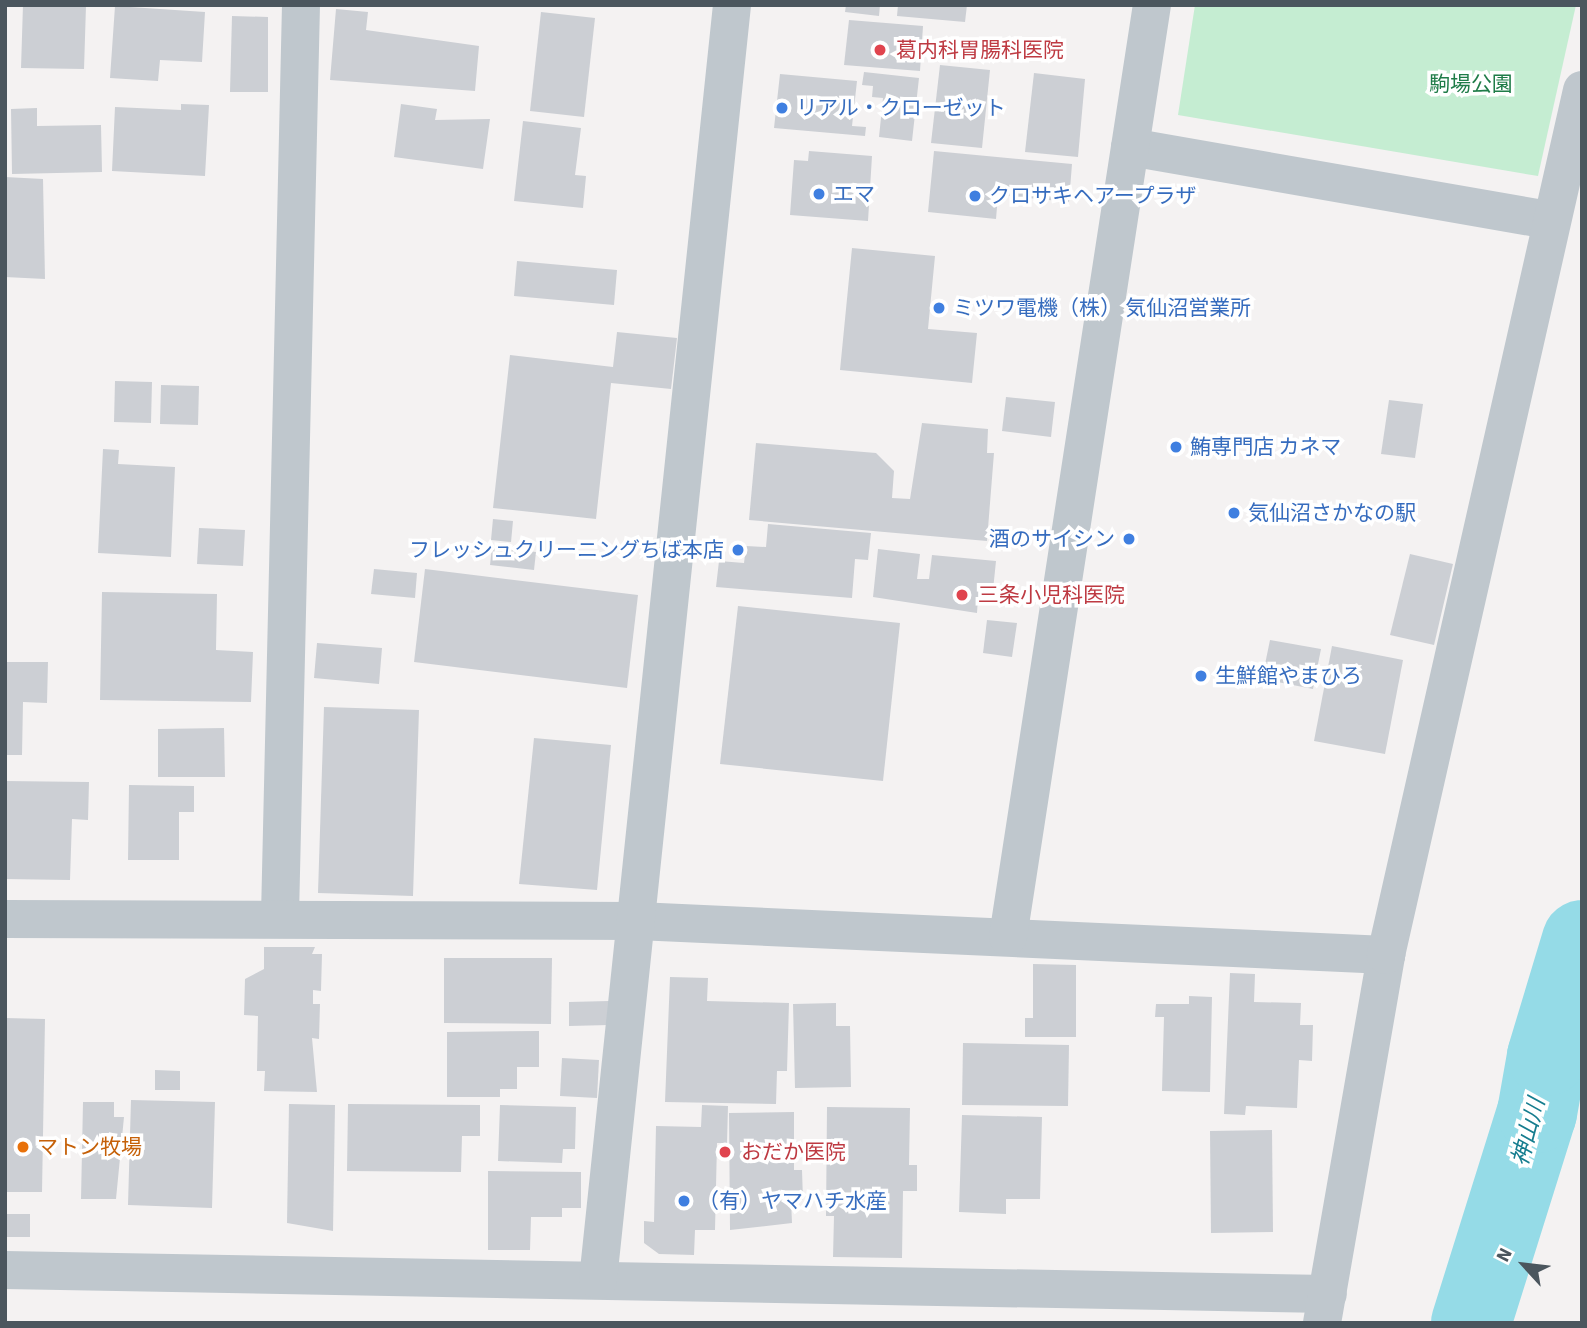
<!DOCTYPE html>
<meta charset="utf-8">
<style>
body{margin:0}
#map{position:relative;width:1587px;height:1328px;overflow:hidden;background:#f4f2f2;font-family:"Source Sans 3","Noto Sans JP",sans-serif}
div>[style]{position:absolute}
.green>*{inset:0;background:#c5edd2}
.river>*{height:80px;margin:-40px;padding:0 40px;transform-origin:40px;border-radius:40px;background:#95dbe7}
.building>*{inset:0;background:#cccfd4}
.street>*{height:38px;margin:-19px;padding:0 19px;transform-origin:19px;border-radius:19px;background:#bfc7cd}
.dots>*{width:19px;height:19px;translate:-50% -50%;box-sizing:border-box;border:4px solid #fff;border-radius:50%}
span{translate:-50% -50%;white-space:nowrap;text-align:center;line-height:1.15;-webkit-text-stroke:7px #fff;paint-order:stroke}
.health-label{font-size:21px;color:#be3a42}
.left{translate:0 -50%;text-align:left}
.park-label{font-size:21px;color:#1f7c48}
.shop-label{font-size:21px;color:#366cbe}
.right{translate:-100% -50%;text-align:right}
.food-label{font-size:21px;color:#c56008}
.water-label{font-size:23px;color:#167d8f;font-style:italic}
.frame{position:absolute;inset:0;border:7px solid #4b565e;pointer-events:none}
.north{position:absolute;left:1489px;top:1230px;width:70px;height:70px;-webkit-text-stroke:5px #fff;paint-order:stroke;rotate:297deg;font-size:19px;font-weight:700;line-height:28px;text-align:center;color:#4b565e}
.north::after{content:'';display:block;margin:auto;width:24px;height:32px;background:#4b565e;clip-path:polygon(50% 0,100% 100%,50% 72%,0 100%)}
</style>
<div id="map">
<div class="green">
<div style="clip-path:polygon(1195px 5px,1576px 5px,1538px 176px,1178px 115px)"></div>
</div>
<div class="river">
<div style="left:1471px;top:1323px;width:220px;rotate:-72.6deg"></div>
<div style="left:1537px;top:1113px;width:58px;rotate:-80deg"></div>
<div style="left:1547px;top:1056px;width:121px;rotate:-73.2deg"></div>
</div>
<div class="building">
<div style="clip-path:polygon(23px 5px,86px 5px,84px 69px,21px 68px)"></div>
<div style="clip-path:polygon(846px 5px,880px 5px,879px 16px,845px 12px)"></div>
<div style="clip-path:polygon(898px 5px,967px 5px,965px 22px,897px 16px)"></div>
<div style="clip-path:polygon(115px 6px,205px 12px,202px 62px,160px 60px,158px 81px,110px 78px)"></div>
<div style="clip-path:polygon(336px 9px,368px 12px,366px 30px,479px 46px,475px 91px,330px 80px)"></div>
<div style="clip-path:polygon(541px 12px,595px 18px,584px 117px,530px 111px)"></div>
<div style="clip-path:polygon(232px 16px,268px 17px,268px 92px,230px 92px)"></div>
<div style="clip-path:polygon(849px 20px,923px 26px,920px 71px,844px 65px)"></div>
<div style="clip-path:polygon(940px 65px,990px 70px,982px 148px,931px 143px)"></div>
<div style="clip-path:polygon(864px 72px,919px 78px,912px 141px,879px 137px,883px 98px,872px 97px,873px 86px,862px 85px)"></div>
<div style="clip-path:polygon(1034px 73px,1085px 79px,1078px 157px,1025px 152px)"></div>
<div style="clip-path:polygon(780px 74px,857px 81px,852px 126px,866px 127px,865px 136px,774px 128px)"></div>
<div style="clip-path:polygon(181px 104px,209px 105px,205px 176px,112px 171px,115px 107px,181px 110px)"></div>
<div style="clip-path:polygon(401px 104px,437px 109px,435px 120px,490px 119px,483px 169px,394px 157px)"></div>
<div style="clip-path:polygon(37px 108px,37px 126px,101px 125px,102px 172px,12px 174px,11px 109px)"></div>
<div style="clip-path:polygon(523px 121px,581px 128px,575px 175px,586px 176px,583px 208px,514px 201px)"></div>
<div style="clip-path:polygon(809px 151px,872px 156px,868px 221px,790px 215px,794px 160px,808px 161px)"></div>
<div style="clip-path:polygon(934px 151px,1072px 164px,1069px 202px,998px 195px,996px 219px,928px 212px)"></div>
<div style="clip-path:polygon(5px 177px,43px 179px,45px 279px,5px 277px)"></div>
<div style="clip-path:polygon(852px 248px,935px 256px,928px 329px,977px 333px,972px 383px,840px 370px)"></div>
<div style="clip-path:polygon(517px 261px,617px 270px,614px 305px,514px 296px)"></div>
<div style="clip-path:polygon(617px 332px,677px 338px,671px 389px,611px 383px,596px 519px,493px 508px,510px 355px,613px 367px)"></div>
<div style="clip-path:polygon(115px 381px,152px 382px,151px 423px,114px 422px)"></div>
<div style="clip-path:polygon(161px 385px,199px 386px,198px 425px,160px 424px)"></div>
<div style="clip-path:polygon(1006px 397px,1055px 402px,1051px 437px,1002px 431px)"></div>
<div style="clip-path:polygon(1389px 400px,1423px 404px,1415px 458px,1381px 454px)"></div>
<div style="clip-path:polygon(922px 423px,988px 429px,987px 453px,994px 453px,987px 541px,749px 520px,756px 443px,876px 453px,894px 471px,892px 498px,910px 499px)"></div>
<div style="clip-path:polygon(103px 449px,119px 450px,118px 464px,175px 467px,171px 557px,98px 553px)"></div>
<div style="clip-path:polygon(493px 519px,513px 521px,511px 542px,491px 540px)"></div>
<div style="clip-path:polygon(768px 524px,871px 533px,868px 560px,855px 559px,852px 598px,716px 587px,719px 561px,744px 563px,746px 546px,766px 547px)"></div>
<div style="clip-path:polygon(199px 528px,245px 530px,243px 566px,197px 564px)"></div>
<div style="clip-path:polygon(492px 547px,536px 552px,534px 570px,490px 565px)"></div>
<div style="clip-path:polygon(878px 549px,920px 554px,917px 579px,929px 579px,932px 555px,996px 561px,992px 600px,978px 598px,977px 613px,873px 597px)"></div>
<div style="clip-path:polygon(1410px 554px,1453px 564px,1434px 645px,1390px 635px)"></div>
<div style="clip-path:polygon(374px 569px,417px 573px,415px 598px,371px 594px)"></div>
<div style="clip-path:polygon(425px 569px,638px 595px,627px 688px,414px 662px)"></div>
<div style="clip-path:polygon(102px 592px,217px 594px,216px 650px,253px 652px,251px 702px,100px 700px)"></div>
<div style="clip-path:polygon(738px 606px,900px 623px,883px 781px,720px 764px)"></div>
<div style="clip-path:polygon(987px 620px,1017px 623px,1012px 657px,983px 653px)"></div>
<div style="clip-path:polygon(1270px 640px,1321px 649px,1313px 689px,1262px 679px)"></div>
<div style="clip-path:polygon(317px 643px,382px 648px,379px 684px,314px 678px)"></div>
<div style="clip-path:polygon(1332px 646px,1403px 660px,1385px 754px,1314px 741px)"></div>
<div style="clip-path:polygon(5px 662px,48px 662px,47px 703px,23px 702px,22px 755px,5px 755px)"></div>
<div style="clip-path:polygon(324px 707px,419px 710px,413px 896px,318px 893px)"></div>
<div style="clip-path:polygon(224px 728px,225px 777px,158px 777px,158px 729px)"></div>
<div style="clip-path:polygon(534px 738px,611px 745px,597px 890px,519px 884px)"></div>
<div style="clip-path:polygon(5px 781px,89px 782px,88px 820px,72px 819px,70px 880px,5px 879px)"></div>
<div style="clip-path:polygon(129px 785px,194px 786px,194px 812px,179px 812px,179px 860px,128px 860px)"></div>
<div style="clip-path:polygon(264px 947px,315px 947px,312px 954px,322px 954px,321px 991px,313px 990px,313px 1004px,320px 1004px,319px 1039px,312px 1038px,317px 1092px,264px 1091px,265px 1071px,257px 1071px,258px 1016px,244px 1015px,245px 979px,264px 969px)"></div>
<div style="clip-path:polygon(444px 958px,552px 958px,551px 1024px,444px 1023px)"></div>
<div style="clip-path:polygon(1033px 964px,1076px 965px,1076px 1037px,1025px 1037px,1025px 1018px,1033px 1018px)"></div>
<div style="clip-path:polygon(1230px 973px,1255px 974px,1254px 1002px,1301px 1003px,1300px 1025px,1313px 1025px,1312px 1061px,1299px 1060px,1297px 1108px,1246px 1106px,1245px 1115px,1224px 1114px)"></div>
<div style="clip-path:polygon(670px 977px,708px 978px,707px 1001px,789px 1003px,787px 1071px,777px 1071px,776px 1104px,665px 1102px)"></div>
<div style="clip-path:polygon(1189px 996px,1212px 997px,1210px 1092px,1162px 1091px,1164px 1017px,1155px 1017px,1156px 1004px,1189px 1004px)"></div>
<div style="clip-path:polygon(609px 1001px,609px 1025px,569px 1026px,569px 1002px)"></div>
<div style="clip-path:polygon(836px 1003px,836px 1026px,850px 1026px,851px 1087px,795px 1088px,793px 1004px)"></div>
<div style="clip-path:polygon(5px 1018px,45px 1019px,42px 1192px,5px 1192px)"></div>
<div style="clip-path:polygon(539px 1031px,539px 1067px,517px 1067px,517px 1089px,500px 1089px,500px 1097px,447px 1097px,447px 1032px)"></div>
<div style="clip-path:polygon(963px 1043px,1069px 1045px,1068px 1106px,962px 1105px)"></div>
<div style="clip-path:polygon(562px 1058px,599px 1060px,597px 1098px,560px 1096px)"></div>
<div style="clip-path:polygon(155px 1070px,180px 1071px,180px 1090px,155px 1090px)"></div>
<div style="clip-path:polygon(131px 1100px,215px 1102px,212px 1208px,128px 1205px)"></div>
<div style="clip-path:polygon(83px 1102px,114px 1102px,114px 1117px,124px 1117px,116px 1199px,81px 1199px)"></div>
<div style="clip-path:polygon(289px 1104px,335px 1105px,333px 1231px,287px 1223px)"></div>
<div style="clip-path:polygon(348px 1104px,480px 1105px,480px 1136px,462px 1136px,461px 1172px,347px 1171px)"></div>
<div style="clip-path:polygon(500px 1105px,576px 1107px,575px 1149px,563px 1149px,562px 1163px,498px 1161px)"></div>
<div style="clip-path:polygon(702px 1105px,728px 1106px,727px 1143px,717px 1143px,715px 1230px,695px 1230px,694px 1255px,659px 1254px,644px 1243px,644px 1221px,654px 1222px,656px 1126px,701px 1127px)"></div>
<div style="clip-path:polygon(827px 1107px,910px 1108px,909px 1165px,917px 1165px,917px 1191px,903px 1191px,902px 1258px,833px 1257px,834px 1216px,826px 1216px)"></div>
<div style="clip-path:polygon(794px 1112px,794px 1170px,802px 1170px,803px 1200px,791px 1200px,792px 1223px,730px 1230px,729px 1113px)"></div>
<div style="clip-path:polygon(962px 1115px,1042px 1117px,1040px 1199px,1006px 1199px,1006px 1214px,959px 1212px)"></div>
<div style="clip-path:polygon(1272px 1130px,1273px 1232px,1211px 1233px,1210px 1131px)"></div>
<div style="clip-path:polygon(488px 1171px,581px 1172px,581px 1208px,562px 1208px,562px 1217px,531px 1217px,530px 1250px,488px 1250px)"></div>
<div style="clip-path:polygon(5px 1214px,30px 1214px,30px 1237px,5px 1237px)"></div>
</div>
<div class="street">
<div style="left:1130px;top:147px;width:428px;rotate:9.9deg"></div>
<div style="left:280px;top:916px;width:911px;rotate:-88.68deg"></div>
<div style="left:5px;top:919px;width:632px;rotate:0.18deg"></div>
<div style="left:637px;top:921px;width:750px;rotate:2.6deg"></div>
<div style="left:1008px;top:937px;width:943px;rotate:-81.22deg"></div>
<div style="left:5px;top:1270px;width:1323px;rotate:1.04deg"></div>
<div style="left:598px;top:1280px;width:1282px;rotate:-84deg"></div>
<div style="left:1322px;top:1323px;width:374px;rotate:-80.1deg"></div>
<div style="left:1386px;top:955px;width:887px;rotate:-77.23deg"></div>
</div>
<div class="dots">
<div style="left:880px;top:50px;background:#e0444e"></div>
<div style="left:782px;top:108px;background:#3f7fe0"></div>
<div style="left:819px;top:194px;background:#3f7fe0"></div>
<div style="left:975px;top:196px;background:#3f7fe0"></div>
<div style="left:939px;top:308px;background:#3f7fe0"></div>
<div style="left:1176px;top:447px;background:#3f7fe0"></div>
<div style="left:1234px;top:513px;background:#3f7fe0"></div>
<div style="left:1129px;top:539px;background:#3f7fe0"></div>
<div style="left:738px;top:550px;background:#3f7fe0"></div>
<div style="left:962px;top:595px;background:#e0444e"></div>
<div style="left:1201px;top:676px;background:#3f7fe0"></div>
<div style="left:23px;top:1147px;background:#e8710a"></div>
<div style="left:725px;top:1152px;background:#e0444e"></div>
<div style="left:684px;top:1201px;background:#3f7fe0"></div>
</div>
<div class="health-label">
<span class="left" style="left:896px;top:50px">葛内科胃腸科医院</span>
<span class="left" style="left:978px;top:595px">三条小児科医院</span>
<span class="left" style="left:741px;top:1152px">おだか医院</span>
</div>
<div class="park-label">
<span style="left:1471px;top:84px">駒場公園</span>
</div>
<div class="shop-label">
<span class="left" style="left:796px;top:108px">リアル・クローゼット</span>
<span class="left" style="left:833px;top:194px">エマ</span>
<span class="left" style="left:989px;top:196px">クロサキヘアープラザ</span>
<span class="left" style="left:953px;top:308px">ミツワ電機（株） 気仙沼営業所</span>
<span class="left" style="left:1190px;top:447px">鮪専門店 カネマ</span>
<span class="left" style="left:1248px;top:513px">気仙沼さかなの駅</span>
<span class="right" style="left:1115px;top:539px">酒のサイシン</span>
<span class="right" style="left:724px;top:550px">フレッシュクリーニングちば本店</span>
<span class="left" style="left:1215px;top:676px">生鮮館やまひろ</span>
<span class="left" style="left:698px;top:1201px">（有）ヤマハチ水産</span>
</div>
<div class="food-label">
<span class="left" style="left:37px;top:1147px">マトン牧場</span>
</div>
<div class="water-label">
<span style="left:1529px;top:1132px;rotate:-75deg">神山川</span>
</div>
<div class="frame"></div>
<div class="north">N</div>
</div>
